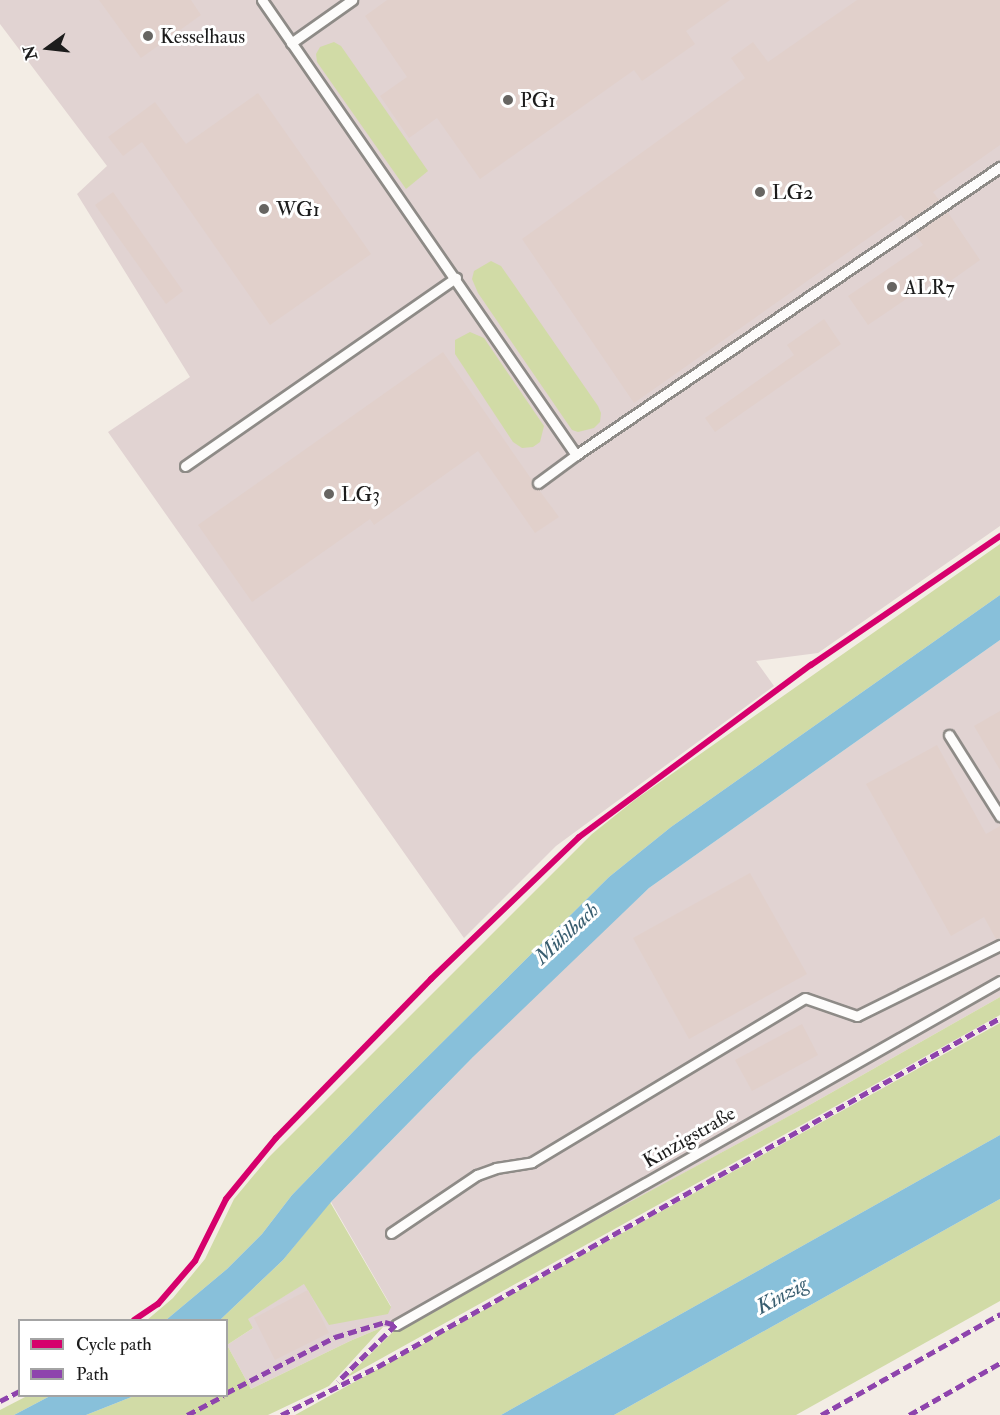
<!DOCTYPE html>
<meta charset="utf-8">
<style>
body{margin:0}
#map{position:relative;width:1000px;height:1415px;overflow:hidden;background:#f3ede5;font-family:"IM FELL Double Pica",serif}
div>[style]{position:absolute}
.industrial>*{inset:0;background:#e1d3d2}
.green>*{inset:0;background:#d1dba6}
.water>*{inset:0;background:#88c0da}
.building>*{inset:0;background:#e1d0cb}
.roads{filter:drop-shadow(2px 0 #8e8b87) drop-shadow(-2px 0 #8e8b87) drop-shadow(0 2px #8e8b87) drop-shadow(0 -2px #8e8b87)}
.lane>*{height:9px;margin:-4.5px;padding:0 4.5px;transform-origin:4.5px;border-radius:4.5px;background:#fdfcfb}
.quiet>*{height:4.5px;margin-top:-2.25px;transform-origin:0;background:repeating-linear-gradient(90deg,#8e44ad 0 9px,transparent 0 13.5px)}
.cycleway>*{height:6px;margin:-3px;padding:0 3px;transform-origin:3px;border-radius:3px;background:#d6006c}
.dots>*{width:16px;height:16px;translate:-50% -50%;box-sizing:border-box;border:3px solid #fff;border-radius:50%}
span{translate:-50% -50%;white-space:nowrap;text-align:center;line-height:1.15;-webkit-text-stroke:6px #fff;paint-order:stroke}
.poi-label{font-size:20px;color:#1c1c1c}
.left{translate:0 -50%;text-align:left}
.street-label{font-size:20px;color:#1c1c1c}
.water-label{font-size:21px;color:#385d6f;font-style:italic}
.legend{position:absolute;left:18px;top:1319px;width:210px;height:78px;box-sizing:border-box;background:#fff;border:2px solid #a4a4a4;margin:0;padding:8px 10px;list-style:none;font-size:18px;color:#1c1c1c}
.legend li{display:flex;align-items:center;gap:12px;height:30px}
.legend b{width:30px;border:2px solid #a4a4a4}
.north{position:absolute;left:18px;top:18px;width:60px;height:60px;-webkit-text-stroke:4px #fff;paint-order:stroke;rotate:255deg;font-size:16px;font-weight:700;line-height:24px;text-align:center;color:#1c1c1c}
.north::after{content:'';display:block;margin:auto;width:21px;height:27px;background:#1c1c1c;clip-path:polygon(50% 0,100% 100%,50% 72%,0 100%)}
</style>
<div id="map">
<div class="industrial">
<div style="clip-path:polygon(0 0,1000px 0,1000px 526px,818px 653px,756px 661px,774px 686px,556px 846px,464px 938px,108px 432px,190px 377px,77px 194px,107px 166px,0 24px)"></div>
<div style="clip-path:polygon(1000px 640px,1000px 997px,813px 1103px,402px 1326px,383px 1327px,350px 1341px,251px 1389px,227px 1345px,253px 1328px,247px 1319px,305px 1283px,391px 1306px,331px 1202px,520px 1009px,649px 888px)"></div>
</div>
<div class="green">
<div style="clip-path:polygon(334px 42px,341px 46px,428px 171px,406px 189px,317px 62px,316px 54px,320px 47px)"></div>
<div style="clip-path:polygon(491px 261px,501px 266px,598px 406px,601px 413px,600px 422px,594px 428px,578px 432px,572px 430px,478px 293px,472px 279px,474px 271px)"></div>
<div style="clip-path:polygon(470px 332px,484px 338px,544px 426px,540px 442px,533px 447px,522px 448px,513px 442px,455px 354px,455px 340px)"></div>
<div style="clip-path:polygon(1000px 544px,1000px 595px,671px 827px,609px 877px,379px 1105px,292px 1195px,262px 1234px,227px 1269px,166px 1320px,147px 1320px,173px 1298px,205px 1259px,234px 1199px,269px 1157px,592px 834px,636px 799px)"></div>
<div style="clip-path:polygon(1000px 997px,1000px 1015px,346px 1378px,398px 1327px,813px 1103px)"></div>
<div style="clip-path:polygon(1000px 1023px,1000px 1135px,501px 1415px,295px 1415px)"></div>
<div style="clip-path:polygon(1000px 1199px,1000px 1301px,796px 1415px,614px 1415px)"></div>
<div style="clip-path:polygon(330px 1202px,391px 1307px,388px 1314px,329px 1325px,304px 1284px,248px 1319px,253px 1328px,227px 1345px,251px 1389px,350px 1341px,383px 1327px,329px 1386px,268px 1415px,86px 1415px,134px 1396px,226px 1396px,226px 1320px,220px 1320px,283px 1260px)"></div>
<div style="clip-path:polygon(27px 1396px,50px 1396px,14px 1415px,0 1415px,0 1410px)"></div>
</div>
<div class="water">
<div style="clip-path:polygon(1000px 595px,1000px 640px,649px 888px,473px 1057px,331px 1202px,283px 1260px,220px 1320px,166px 1320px,227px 1269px,262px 1234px,292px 1195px,379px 1105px,609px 877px,671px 827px)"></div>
<div style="clip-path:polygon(1000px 1135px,1000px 1199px,614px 1415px,501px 1415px)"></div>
<div style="clip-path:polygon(50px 1396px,134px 1396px,86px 1415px,14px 1415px)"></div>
</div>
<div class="building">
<div style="clip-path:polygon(99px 0,191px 0,201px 15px,141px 58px)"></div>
<div style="clip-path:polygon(387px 0,730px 0,686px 31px,695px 44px,642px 81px,634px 70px,480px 179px,437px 118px,409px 138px,380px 96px,407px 77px,365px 16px)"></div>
<div style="clip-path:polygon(857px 0,1000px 0,1000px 145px,933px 192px,939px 200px,907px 222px,901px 215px,634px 403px,522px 239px,745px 78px,731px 58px,753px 42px,768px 62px)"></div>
<div style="clip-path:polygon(258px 93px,371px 254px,270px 325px,142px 142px,123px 156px,108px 137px,155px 102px,186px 144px)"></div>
<div style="clip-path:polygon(113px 192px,183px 291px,166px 304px,95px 205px)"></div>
<div style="clip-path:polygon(947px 211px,980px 260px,949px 282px,943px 274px,868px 325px,848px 296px,923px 245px,914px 233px)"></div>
<div style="clip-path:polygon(824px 319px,841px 344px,715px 432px,705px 418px,794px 355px,787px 345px)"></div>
<div style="clip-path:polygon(443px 352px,532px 480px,532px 486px,539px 490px,559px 517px,535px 533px,478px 451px,374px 525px,370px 519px,252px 602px,198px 525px)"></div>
<div style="clip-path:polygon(1000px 711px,1000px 770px,974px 726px)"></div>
<div style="clip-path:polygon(937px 745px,986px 834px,1000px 826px,1000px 938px,996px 939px,984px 917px,951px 936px,866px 784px)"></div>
<div style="clip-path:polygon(750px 873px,807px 974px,689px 1039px,633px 938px)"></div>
<div style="clip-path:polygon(802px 1024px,818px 1055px,752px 1091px,735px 1060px)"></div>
<div style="clip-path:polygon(308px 1290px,329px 1333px,275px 1360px,254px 1318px)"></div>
</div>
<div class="roads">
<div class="lane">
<div style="left:262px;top:0;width:553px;rotate:55.39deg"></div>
<div style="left:576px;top:455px;width:513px;rotate:-34.19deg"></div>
<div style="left:291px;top:43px;width:75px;rotate:-35.2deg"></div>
<div style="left:185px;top:466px;width:330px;rotate:-34.8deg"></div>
<div style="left:538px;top:483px;width:47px;rotate:-36.4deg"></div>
<div style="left:949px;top:735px;width:96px;rotate:57.8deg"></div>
<div style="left:391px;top:1233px;width:104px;rotate:-34deg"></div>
<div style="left:477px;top:1175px;width:20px;rotate:-20deg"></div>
<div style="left:496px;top:1168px;width:36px;rotate:-9deg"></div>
<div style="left:532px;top:1162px;width:318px;rotate:-31deg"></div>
<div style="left:805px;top:998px;width:55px;rotate:19.1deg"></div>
<div style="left:857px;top:1016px;width:160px;rotate:-26.4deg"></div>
<div style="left:396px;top:1325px;width:695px;rotate:-29.66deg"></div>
</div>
</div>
<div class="quiet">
<div style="left:226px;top:1393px;width:123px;rotate:-27.2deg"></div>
<div style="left:335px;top:1337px;width:52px;rotate:-16.7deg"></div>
<div style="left:385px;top:1322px;width:11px;rotate:15deg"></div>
<div style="left:396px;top:1325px;width:81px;rotate:135.5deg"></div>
<div style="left:0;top:1401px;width:22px;rotate:-27deg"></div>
<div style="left:187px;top:1415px;width:41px;rotate:-27.8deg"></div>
<div style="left:281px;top:1415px;width:107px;rotate:-26.6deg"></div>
<div style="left:377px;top:1367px;width:714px;rotate:-29.26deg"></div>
<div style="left:821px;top:1415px;width:206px;rotate:-29.4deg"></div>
<div style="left:909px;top:1415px;width:105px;rotate:-29.7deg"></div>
</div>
<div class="cycleway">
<div style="left:134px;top:1320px;width:29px;rotate:-34deg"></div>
<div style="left:158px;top:1304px;width:57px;rotate:-49.3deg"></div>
<div style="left:195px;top:1261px;width:69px;rotate:-63.4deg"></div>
<div style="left:226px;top:1199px;width:79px;rotate:-50.7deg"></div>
<div style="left:276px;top:1138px;width:222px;rotate:-45.7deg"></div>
<div style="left:431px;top:979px;width:205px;rotate:-43.8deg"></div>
<div style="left:579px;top:837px;width:289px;rotate:-36.6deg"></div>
<div style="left:811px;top:665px;width:229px;rotate:-34.3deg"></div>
</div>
<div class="dots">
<div style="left:148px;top:36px;background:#676562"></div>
<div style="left:508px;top:100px;background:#676562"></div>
<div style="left:760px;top:192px;background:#676562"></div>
<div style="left:264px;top:209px;background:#676562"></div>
<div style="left:892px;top:287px;background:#676562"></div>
<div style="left:329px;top:494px;background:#676562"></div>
</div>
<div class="poi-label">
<span class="left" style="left:160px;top:36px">Kesselhaus</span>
<span class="left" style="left:520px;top:100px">PG1</span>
<span class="left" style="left:772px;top:192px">LG2</span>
<span class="left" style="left:276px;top:209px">WG1</span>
<span class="left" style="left:904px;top:287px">ALR7</span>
<span class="left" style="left:341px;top:494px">LG3</span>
</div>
<div class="street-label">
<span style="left:689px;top:1137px;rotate:-30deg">Kinzigstraße</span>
</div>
<div class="water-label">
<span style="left:567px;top:934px;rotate:-43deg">Mühlbach</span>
<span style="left:782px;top:1296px;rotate:-29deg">Kinzig</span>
</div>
<ul class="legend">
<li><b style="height:8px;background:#d6006c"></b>Cycle path</li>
<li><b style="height:8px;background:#8e44ad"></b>Path</li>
</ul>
<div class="north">N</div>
</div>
